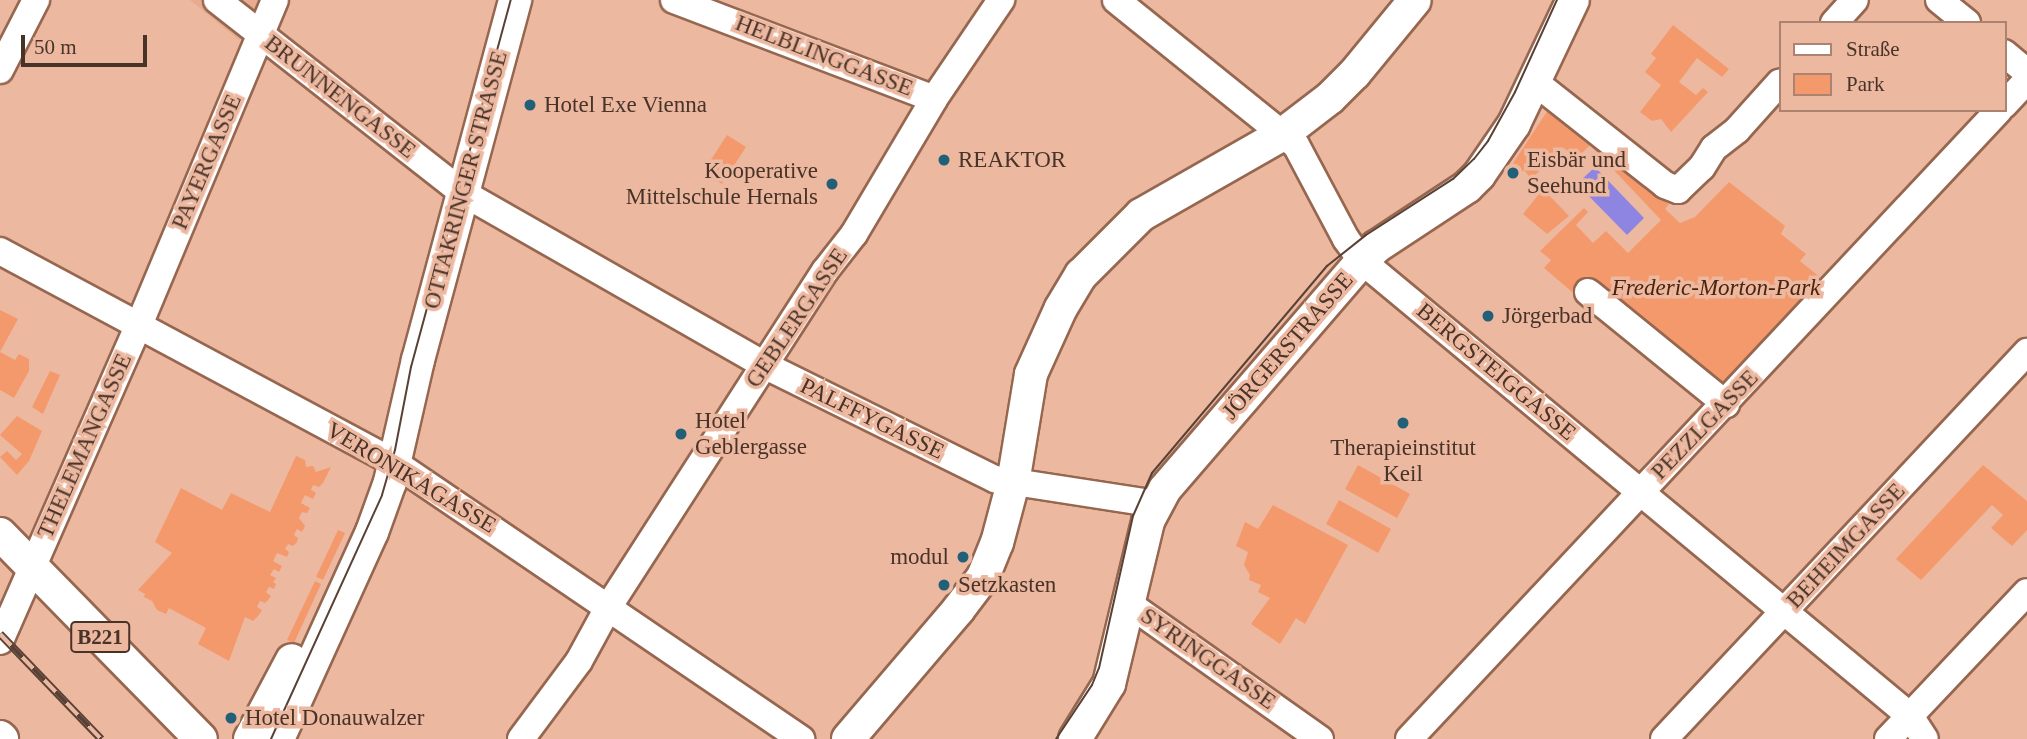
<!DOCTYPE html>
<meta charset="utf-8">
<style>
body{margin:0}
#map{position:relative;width:2027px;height:739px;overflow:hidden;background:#edb8a0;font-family:"Times New Roman",serif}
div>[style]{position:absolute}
.built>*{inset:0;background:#e7ac90}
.green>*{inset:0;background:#f4996c}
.water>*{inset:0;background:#8e85e3}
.roads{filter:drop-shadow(2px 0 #966750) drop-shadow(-2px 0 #966750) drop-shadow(0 2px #966750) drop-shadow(0 -2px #966750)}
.minor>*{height:26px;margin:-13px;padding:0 13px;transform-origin:13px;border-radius:13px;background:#fff}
.major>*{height:32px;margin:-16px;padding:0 16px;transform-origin:16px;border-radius:16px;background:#fff}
.tram>*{height:2px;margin:-1px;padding:0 1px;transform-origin:1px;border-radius:1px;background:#594135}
.rail>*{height:8px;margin-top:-4px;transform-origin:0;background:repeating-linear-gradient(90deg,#edb8a0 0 16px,#594135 0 32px);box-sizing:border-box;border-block:2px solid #594135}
.dots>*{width:19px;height:19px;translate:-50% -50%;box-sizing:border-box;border:4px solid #edb8a0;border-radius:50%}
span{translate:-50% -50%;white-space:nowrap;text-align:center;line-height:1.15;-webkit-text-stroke:7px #edb8a0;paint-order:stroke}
.shield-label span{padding:2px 5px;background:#edb8a0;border:2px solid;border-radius:5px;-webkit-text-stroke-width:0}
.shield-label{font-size:21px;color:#483329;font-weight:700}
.street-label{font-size:23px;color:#483329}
.poi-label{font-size:23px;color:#483329}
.left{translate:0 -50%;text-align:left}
.right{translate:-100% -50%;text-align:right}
.park-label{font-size:23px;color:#4a230e;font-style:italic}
.legend{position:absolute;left:1779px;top:21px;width:228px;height:91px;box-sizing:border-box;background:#edb8a0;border:2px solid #ab8370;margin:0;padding:9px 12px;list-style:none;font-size:21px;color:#483329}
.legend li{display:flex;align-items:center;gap:14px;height:35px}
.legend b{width:35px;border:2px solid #ab8370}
.scale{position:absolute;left:21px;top:35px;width:126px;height:32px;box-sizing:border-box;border:4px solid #483329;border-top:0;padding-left:9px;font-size:21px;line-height:24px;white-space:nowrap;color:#483329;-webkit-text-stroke:5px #edb8a0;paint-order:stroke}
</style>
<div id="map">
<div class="built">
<div style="clip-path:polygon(190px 0,261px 0,239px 40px)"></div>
</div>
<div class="green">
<div style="clip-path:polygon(1673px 25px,1729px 69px,1722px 77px,1697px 58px,1679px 82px,1696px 95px,1703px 88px,1708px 92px,1671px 132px,1661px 119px,1652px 121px,1640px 112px,1661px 85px,1645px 72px,1656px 58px,1651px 54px)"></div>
<div style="clip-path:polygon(1548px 110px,1669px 204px,1665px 209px,1680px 223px,1695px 217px,1729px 182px,1785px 226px,1781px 234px,1806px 254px,1800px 261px,1822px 279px,1722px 386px,1631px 308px,1578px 297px,1544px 268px,1551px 260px,1540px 251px,1584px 208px,1588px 212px,1576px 225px,1593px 243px,1606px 231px,1628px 253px,1661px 220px,1590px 145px,1576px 159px,1564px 148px,1531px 179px,1524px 170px,1512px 182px,1504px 177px)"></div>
<div style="clip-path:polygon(727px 135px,746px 147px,722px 184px,703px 172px)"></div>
<div style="clip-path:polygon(1543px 189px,1569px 216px,1547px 234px,1523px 214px)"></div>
<div style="clip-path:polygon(0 310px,18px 319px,0 352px,15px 360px,19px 354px,29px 359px,29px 371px,14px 398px,0 390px)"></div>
<div style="clip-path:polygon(50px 371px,60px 375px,43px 414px,32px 407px)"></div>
<div style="clip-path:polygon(17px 416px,42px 431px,29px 461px,17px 475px,0 457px,7px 451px,16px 460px,22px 454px,0 435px)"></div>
<div style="clip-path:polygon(296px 456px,305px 460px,306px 467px,313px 466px,316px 472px,331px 467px,323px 483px,319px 487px,313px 485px,311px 490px,316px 493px,313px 499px,305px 495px,301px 503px,310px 508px,307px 513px,302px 512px,299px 518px,305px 526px,302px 532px,297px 529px,294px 535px,298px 538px,297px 542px,293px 546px,288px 544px,285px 549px,289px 552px,287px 557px,277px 553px,273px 561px,282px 566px,279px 572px,274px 569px,270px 575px,276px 578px,273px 582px,276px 584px,274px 589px,269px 587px,266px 592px,271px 596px,268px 600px,265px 603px,260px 601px,257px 607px,262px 610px,258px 616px,253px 621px,245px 617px,229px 661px,198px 644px,206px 628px,169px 608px,166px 614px,157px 610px,152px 601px,144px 597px,145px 594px,138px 590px,172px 553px,155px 542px,181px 488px,222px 510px,231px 493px,270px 512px)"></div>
<div style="clip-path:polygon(1358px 465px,1410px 494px,1397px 518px,1345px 489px)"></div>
<div style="clip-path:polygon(1983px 465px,2027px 501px,2027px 530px,2012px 546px,1991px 528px,2003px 515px,1992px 505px,1921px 580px,1896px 559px)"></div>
<div style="clip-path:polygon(1339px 500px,1391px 529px,1378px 553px,1326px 524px)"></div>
<div style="clip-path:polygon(1273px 505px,1348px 545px,1305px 624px,1296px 618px,1280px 644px,1251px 624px,1270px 598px,1258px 592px,1261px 585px,1249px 580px,1250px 575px,1244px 565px,1248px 552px,1236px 546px,1245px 522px,1258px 529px)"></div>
<div style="clip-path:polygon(338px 530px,345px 533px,323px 580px,316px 577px)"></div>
<div style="clip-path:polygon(315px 581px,321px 584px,294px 643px,287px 640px)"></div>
</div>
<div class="water">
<div style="clip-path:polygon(1595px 167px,1644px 218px,1627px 235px,1577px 184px)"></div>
</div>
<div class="roads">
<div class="minor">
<div style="left:217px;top:0;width:313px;rotate:38.1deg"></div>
<div style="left:463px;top:193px;width:347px;rotate:29.7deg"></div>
<div style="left:764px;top:365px;width:258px;rotate:26.3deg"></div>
<div style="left:995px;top:479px;width:163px;rotate:8.8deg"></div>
<div style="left:674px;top:0;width:278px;rotate:20.8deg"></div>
<div style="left:1116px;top:0;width:231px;rotate:38.9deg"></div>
<div style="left:1296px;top:145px;width:106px;rotate:62deg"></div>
<div style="left:1346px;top:239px;width:27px;rotate:54deg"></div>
<div style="left:1362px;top:261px;width:712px;rotate:39.7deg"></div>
<div style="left:1910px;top:716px;width:27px;rotate:57deg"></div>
<div style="left:1939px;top:0;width:36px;rotate:39deg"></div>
<div style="left:1834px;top:23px;width:31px;rotate:-48deg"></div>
<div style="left:2004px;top:53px;width:30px;rotate:40deg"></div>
<div style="left:0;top:70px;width:79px;rotate:-62.8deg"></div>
<div style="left:1536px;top:83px;width:164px;rotate:38.3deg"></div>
<div style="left:1665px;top:185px;width:14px;rotate:21deg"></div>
<div style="left:1678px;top:190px;width:33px;rotate:-44deg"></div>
<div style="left:1702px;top:167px;width:22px;rotate:-58deg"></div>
<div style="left:1714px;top:148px;width:29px;rotate:-38deg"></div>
<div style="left:1737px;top:130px;width:64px;rotate:-48.1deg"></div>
<div style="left:2004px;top:105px;width:34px;rotate:-47deg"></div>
<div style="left:0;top:251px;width:445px;rotate:28.2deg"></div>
<div style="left:392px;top:461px;width:495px;rotate:34.2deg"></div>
<div style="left:1588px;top:292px;width:178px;rotate:39.1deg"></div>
<div style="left:1129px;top:604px;width:234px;rotate:35.3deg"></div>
<div style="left:0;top:641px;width:345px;rotate:-66.3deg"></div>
<div style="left:139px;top:325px;width:352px;rotate:-67.3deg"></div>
<div style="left:521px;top:739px;width:97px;rotate:-53.4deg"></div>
<div style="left:579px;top:661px;width:63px;rotate:-61.4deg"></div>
<div style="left:609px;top:606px;width:399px;rotate:-57.2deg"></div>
<div style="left:825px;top:271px;width:47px;rotate:-51.9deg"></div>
<div style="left:854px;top:234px;width:157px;rotate:-59.3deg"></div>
<div style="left:934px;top:99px;width:120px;rotate:-55.9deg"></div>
<div style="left:1409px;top:739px;width:862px;rotate:-46.83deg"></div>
<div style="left:1664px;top:739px;width:531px;rotate:-46.83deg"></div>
<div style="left:1888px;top:739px;width:202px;rotate:-46.6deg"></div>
</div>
<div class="major">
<div style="left:0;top:534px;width:287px;rotate:45.6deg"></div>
<div style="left:0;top:737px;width:3px;rotate:45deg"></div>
<div style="left:250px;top:739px;width:89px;rotate:-62deg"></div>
<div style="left:278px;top:739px;width:227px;rotate:-65.6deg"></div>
<div style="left:372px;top:532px;width:53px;rotate:-70.2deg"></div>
<div style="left:390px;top:482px;width:125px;rotate:-77.1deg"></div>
<div style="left:418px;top:360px;width:373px;rotate:-74.9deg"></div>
<div style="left:848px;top:739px;width:170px;rotate:-49.5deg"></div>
<div style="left:958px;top:610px;width:41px;rotate:-52.9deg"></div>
<div style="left:983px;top:577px;width:37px;rotate:-68deg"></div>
<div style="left:997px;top:543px;width:62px;rotate:-75.1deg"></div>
<div style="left:1013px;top:483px;width:110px;rotate:-80.6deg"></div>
<div style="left:1031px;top:374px;width:72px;rotate:-65.6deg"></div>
<div style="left:1061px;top:308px;width:39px;rotate:-59deg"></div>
<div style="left:1081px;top:275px;width:85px;rotate:-45deg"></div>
<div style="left:1141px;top:215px;width:163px;rotate:-29.7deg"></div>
<div style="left:1283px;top:134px;width:59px;rotate:-37.5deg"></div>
<div style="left:1330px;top:98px;width:35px;rotate:-45deg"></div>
<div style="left:1355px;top:73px;width:94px;rotate:-50.6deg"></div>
<div style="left:1075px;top:739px;width:65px;rotate:-58.3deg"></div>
<div style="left:1109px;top:684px;width:168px;rotate:-76.5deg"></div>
<div style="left:1148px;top:521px;width:36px;rotate:-62deg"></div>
<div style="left:1165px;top:489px;width:301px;rotate:-49.2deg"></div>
<div style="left:1362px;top:261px;width:20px;rotate:-45deg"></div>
<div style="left:1376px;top:247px;width:109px;rotate:-33.4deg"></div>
<div style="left:1467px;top:187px;width:17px;rotate:-45deg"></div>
<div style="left:1479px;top:175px;width:62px;rotate:-55.5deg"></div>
<div style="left:1514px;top:124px;width:137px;rotate:-64.6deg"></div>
</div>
</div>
<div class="tram">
<div style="left:271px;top:739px;width:268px;rotate:-65.5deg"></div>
<div style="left:382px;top:495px;width:47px;rotate:-73.9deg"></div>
<div style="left:395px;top:450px;width:85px;rotate:-79.1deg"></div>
<div style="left:411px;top:367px;width:380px;rotate:-74.8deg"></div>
<div style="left:1056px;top:739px;width:65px;rotate:-56.3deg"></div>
<div style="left:1092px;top:685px;width:18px;rotate:-68deg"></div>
<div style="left:1099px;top:668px;width:156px;rotate:-77.4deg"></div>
<div style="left:1133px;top:516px;width:47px;rotate:-66.2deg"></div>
<div style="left:1152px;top:473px;width:271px;rotate:-49.8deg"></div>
<div style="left:1327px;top:266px;width:50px;rotate:-38.5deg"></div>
<div style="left:1366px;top:235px;width:103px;rotate:-32.8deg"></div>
<div style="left:1453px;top:179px;width:29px;rotate:-44deg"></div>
<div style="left:1474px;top:159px;width:23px;rotate:-52deg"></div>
<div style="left:1488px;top:141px;width:56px;rotate:-61.1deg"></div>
<div style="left:1515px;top:92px;width:101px;rotate:-65.5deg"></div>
</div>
<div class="rail">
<div style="left:0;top:634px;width:146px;rotate:46.1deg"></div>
</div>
<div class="dots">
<div style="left:530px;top:105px;background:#226077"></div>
<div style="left:944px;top:160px;background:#226077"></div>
<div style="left:1513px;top:173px;background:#226077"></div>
<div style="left:832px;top:184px;background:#226077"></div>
<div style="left:1488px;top:316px;background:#226077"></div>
<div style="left:1403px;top:423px;background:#226077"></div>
<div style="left:681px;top:434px;background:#226077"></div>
<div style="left:963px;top:557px;background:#226077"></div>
<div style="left:944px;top:585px;background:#226077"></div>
<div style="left:231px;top:718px;background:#226077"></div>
</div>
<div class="shield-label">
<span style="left:100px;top:637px">B221</span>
</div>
<div class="street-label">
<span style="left:824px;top:56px;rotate:21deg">HELBLINGGASSE</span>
<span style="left:340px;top:97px;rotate:38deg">BRUNNENGASSE</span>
<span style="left:207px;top:162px;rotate:-67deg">PAYERGASSE</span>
<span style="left:466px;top:180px;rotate:-75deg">OTTAKRINGER STRASSE</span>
<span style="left:797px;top:318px;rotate:-56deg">GEBLERGASSE</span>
<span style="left:1288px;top:346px;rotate:-49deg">JÖRGERSTRASSE</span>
<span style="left:1496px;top:372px;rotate:40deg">BERGSTEIGGASSE</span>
<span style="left:872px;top:419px;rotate:26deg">PALFFYGASSE</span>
<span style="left:1705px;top:425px;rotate:-46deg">PEZZLGASSE</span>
<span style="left:85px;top:446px;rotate:-66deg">THELEMANGASSE</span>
<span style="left:411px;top:478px;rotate:31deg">VERONIKAGASSE</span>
<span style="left:1846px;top:546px;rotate:-47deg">BEHEIMGASSE</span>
<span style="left:1208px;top:659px;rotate:35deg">SYRINGGASSE</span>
</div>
<div class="poi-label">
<span class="left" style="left:544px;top:105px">Hotel Exe Vienna</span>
<span class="left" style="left:958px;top:160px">REAKTOR</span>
<span class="left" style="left:1527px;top:173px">Eisbär und<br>Seehund</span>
<span class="right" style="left:818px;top:184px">Kooperative<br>Mittelschule Hernals</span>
<span class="left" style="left:1502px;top:316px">Jörgerbad</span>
<span class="left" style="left:695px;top:434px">Hotel<br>Geblergasse</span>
<span style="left:1403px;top:461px">Therapieinstitut<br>Keil</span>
<span class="right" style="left:949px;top:557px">modul</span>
<span class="left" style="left:958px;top:585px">Setzkasten</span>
<span class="left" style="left:245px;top:718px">Hotel Donauwalzer</span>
</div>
<div class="park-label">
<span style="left:1716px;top:288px">Frederic-Morton-Park</span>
</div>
<ul class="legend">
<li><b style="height:9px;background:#fff"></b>Straße</li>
<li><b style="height:19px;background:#f4996c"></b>Park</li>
</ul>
<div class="scale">50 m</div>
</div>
